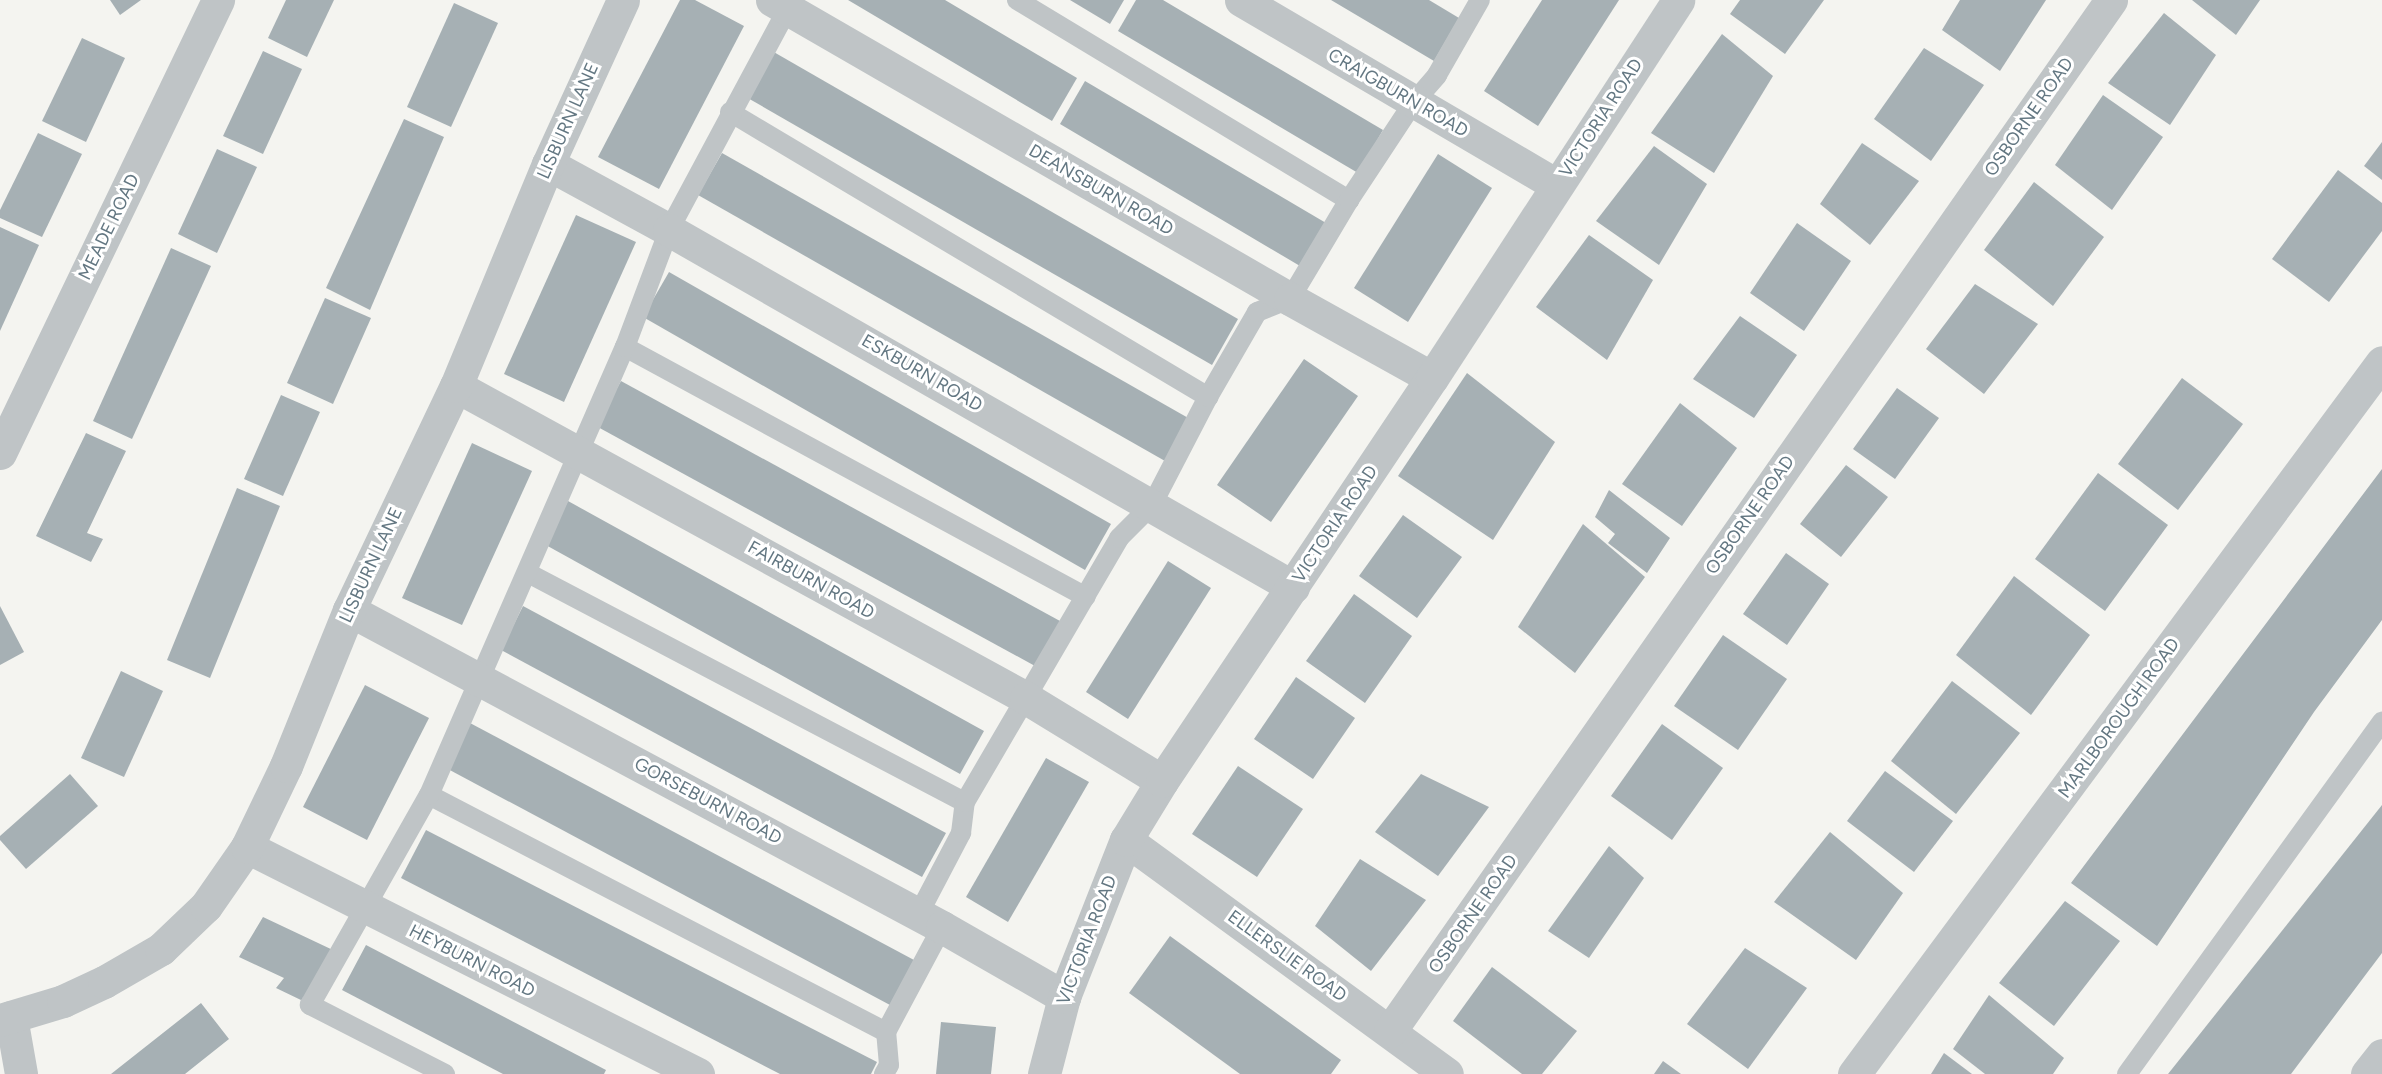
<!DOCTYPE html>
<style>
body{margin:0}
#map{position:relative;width:2382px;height:1074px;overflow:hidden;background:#f4f4f0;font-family:Figtree,sans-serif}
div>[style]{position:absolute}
.building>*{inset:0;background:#a6b0b4}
.lane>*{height:20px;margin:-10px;padding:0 10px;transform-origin:10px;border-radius:10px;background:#bfc4c6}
.street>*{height:33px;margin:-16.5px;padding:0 16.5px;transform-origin:16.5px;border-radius:16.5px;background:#bfc4c6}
span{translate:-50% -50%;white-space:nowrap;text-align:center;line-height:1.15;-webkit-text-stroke:6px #fff;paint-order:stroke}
.street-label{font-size:18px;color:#637782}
</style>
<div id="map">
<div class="building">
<div style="clip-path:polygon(110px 0,141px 0,120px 15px)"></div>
<div style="clip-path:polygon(286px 0,334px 0,307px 57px,268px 38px)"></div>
<div style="clip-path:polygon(680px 0,695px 0,744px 26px,659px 189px,598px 157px)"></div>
<div style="clip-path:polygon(848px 0,945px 0,1077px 78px,1052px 121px)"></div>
<div style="clip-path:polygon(1070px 0,1124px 0,1110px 24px)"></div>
<div style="clip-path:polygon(1136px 0,1163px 0,1383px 130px,1358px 173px,1118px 31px)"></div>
<div style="clip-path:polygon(1331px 0,1429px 0,1459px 18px,1434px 61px)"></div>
<div style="clip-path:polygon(1542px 0,1619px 0,1538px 126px,1484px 91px)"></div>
<div style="clip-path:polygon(1740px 0,1824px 0,1785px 54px,1730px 14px)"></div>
<div style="clip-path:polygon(1960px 0,2046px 0,2000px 71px,1942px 30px)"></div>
<div style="clip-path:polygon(2192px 0,2260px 0,2236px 35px)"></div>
<div style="clip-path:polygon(454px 3px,498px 23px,451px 127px,407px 107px)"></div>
<div style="clip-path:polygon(2164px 13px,2216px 55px,2170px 125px,2108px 83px)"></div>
<div style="clip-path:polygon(1722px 34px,1773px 76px,1714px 173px,1651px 133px)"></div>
<div style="clip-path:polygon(82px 38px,125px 58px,86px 142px,42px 121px)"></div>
<div style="clip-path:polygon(1924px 48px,1984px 85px,1931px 161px,1874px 119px)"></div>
<div style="clip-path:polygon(263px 51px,302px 69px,263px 154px,223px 136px)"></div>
<div style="clip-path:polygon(772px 51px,1238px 319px,1212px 365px,746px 97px)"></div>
<div style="clip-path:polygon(1085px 81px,1326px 223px,1300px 266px,1060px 124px)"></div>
<div style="clip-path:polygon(2103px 95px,2163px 137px,2112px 210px,2055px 165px)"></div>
<div style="clip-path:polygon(404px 119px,444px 137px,370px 310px,326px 288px)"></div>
<div style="clip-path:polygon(38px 133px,82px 154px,42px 237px,0 218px,0 210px)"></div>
<div style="clip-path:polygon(2382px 142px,2382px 180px,2364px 166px)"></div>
<div style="clip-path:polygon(1862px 143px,1919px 181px,1870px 245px,1820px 204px)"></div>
<div style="clip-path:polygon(1654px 146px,1707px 184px,1659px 265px,1596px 221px)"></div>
<div style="clip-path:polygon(217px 149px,257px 167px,217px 253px,178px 234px)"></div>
<div style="clip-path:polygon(722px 153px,1190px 419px,1165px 461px,698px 195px)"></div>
<div style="clip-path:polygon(1438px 154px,1492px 188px,1408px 322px,1354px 288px)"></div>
<div style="clip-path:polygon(2338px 170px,2382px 203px,2382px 231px,2329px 302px,2272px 259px)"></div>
<div style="clip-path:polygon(2034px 182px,2104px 237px,2053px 306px,1984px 250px)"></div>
<div style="clip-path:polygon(576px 215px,636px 242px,564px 402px,504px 374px)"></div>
<div style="clip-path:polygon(1797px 223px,1851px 261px,1804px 331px,1750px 293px)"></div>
<div style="clip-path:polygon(0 227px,39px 245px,0 331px)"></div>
<div style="clip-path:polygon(1589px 235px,1653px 280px,1607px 360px,1536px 307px)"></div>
<div style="clip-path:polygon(171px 248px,211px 266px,132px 439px,93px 421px)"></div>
<div style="clip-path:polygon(669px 272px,1111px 524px,1085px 570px,643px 317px)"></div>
<div style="clip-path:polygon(1975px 284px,2038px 324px,1984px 394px,1926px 349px)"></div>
<div style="clip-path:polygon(325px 298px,371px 318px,333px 404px,287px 383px)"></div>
<div style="clip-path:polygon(1740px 316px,1797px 355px,1754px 418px,1693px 379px)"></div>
<div style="clip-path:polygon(1304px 359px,1358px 396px,1271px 522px,1217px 485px)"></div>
<div style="clip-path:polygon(1467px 373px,1555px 442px,1493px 540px,1398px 476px)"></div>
<div style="clip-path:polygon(2182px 378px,2243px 424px,2178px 510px,2118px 464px)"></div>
<div style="clip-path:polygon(621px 381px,1060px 621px,1035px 666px,596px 426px)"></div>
<div style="clip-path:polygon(1897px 388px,1939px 418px,1895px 479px,1853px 449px)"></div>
<div style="clip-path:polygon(281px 395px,320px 412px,283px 496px,244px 479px)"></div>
<div style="clip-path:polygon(1680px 403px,1737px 448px,1682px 526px,1622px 484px)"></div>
<div style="clip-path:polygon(86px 433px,126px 451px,87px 533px,103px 539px,91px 562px,36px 536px)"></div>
<div style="clip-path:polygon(472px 443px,532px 471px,462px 625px,402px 598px)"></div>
<div style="clip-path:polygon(1846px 465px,1888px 497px,1841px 557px,1800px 524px)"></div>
<div style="clip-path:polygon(2382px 469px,2382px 620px,2314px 712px,2157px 946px,2071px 883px)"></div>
<div style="clip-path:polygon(2098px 473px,2168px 525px,2105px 611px,2035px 559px)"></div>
<div style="clip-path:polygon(237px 488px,280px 506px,210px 678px,167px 660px)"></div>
<div style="clip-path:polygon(1609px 490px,1670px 538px,1647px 573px,1608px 543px,1615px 534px,1595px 517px)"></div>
<div style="clip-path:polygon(568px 501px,984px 731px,960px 774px,544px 544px)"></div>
<div style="clip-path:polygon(1403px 515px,1462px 557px,1417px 618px,1359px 576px)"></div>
<div style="clip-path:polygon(1583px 524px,1645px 577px,1575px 673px,1518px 627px)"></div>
<div style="clip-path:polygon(1786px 553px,1829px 584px,1787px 645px,1743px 614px)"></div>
<div style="clip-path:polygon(1168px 561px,1211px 588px,1128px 719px,1086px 692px)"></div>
<div style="clip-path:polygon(2014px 576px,2090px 635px,2031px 715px,1956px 655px)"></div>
<div style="clip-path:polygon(1354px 594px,1412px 636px,1365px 703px,1306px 661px)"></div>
<div style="clip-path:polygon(0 606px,24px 652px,0 665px)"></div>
<div style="clip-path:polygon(523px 606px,946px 833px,922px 877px,501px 650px)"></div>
<div style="clip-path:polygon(1723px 635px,1787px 679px,1738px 750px,1674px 706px)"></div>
<div style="clip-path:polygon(121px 671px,163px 691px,124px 777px,81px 758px)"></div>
<div style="clip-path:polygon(1296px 677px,1355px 718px,1313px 779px,1254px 739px)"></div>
<div style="clip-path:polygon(1952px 681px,2020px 733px,1956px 814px,1891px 761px)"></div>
<div style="clip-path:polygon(365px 685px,429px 718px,367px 840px,303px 807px)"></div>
<div style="clip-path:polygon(470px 723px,914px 960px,890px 1005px,446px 768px)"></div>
<div style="clip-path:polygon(1662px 724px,1723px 768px,1672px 840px,1611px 796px)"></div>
<div style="clip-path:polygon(1046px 758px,1089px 782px,1008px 922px,966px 897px)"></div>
<div style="clip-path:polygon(1238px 766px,1303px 809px,1257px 877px,1192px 834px)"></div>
<div style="clip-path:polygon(1885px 771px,1953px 821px,1914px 872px,1847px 821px)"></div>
<div style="clip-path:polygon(70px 774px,98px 806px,26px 869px,0 840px,0 836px)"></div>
<div style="clip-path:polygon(1421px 774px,1489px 807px,1438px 876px,1375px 832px)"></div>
<div style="clip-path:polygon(2382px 805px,2382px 953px,2291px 1074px,2168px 1074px)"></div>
<div style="clip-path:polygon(426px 830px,877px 1062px,871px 1074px,780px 1074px,401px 878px)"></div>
<div style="clip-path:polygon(1830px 832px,1903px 893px,1856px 960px,1774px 902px)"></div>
<div style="clip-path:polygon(1609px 846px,1644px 878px,1589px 958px,1548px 931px)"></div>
<div style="clip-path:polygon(1360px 859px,1426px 900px,1371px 971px,1315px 926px)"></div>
<div style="clip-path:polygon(2065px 901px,2120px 941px,2054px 1026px,1999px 983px)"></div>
<div style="clip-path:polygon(263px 917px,335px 951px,303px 1001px,276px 988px,284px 978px,239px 957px)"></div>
<div style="clip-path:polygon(1170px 936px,1341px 1060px,1331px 1074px,1240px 1074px,1129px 993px)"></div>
<div style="clip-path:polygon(366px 945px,606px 1070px,604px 1074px,503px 1074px,342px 990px)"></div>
<div style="clip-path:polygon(1745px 948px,1807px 988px,1748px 1069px,1687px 1024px)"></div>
<div style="clip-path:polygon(1492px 967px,1577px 1031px,1542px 1074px,1522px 1074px,1453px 1021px)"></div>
<div style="clip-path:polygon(1989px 995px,2064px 1058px,2053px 1074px,1985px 1074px,1953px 1049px)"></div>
<div style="clip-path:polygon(201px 1003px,229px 1039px,195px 1066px,185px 1074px,111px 1074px)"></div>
<div style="clip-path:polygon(941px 1022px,996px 1027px,991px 1074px,936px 1074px)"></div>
<div style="clip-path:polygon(1944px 1053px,1972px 1074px,1931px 1074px)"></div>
<div style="clip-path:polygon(1663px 1061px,1681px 1074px,1654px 1074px)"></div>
</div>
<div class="lane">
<div style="left:1017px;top:0;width:388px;rotate:31.1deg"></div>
<div style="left:730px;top:112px;width:557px;rotate:30.8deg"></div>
<div style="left:625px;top:347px;width:524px;rotate:28.47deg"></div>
<div style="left:528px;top:573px;width:493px;rotate:27.7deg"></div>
<div style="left:429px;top:795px;width:515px;rotate:27.41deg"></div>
<div style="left:918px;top:915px;width:93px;rotate:-62.3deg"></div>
<div style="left:961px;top:833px;width:31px;rotate:-83deg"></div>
<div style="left:965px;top:802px;width:306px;rotate:-59.7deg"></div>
<div style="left:1119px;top:538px;width:47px;rotate:-45deg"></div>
<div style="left:1152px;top:505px;width:122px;rotate:-62.6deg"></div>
<div style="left:1208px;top:397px;width:98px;rotate:-60deg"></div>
<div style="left:1257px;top:312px;width:35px;rotate:-22deg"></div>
<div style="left:1290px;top:299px;width:115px;rotate:-59.2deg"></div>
<div style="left:1349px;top:200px;width:116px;rotate:-56.6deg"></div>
<div style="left:1413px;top:103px;width:37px;rotate:-49deg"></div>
<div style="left:1437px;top:75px;width:86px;rotate:-60.2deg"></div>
<div style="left:445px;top:1074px;width:152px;rotate:-152.9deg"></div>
<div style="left:310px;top:1005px;width:241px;rotate:-60.5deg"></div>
<div style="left:429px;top:795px;width:489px;rotate:-66.4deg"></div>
<div style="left:625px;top:347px;width:125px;rotate:-69.4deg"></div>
<div style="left:669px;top:230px;width:259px;rotate:-61.8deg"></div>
<div style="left:884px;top:1074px;width:10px;rotate:-61deg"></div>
<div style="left:889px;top:1065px;width:33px;rotate:-95deg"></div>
<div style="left:886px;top:1032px;width:119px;rotate:-61.9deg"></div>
<div style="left:2127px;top:1074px;width:435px;rotate:-54.1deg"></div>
</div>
<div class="street">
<div style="left:772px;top:0;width:598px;rotate:29.99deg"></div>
<div style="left:1290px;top:299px;width:162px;rotate:29.1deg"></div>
<div style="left:1241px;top:0;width:365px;rotate:30.4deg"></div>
<div style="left:548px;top:164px;width:138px;rotate:28.6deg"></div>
<div style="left:669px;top:230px;width:719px;rotate:29.77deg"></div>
<div style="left:456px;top:386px;width:650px;rotate:28.69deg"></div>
<div style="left:1026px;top:698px;width:159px;rotate:31.4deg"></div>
<div style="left:0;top:453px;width:503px;rotate:-64.3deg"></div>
<div style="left:349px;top:610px;width:672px;rotate:28.13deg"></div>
<div style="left:942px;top:927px;width:141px;rotate:29.8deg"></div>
<div style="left:1126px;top:840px;width:397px;rotate:36.1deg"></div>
<div style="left:247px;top:847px;width:505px;rotate:26.72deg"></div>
<div style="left:11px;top:1017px;width:58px;rotate:80deg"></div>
<div style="left:0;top:1020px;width:66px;rotate:-16.8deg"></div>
<div style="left:63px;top:1001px;width:45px;rotate:-24.9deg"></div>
<div style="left:104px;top:982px;width:66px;rotate:-30.1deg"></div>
<div style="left:161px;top:949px;width:62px;rotate:-43.7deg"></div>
<div style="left:206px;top:906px;width:72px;rotate:-55.2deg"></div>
<div style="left:247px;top:847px;width:90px;rotate:-64.3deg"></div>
<div style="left:286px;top:766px;width:168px;rotate:-68deg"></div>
<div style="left:349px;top:610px;width:248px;rotate:-64.5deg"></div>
<div style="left:456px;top:386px;width:240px;rotate:-67.5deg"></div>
<div style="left:548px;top:164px;width:180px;rotate:-65.4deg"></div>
<div style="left:1390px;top:1031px;width:1258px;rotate:-55.03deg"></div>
<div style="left:1044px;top:1074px;width:80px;rotate:-75.4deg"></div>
<div style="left:1064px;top:997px;width:169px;rotate:-68.5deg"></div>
<div style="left:1126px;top:840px;width:69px;rotate:-58.6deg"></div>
<div style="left:1162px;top:781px;width:485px;rotate:-56.2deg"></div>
<div style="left:1432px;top:378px;width:451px;rotate:-56.9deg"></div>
<div style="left:1854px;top:1074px;width:886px;rotate:-53.44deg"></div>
<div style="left:2367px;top:1074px;width:24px;rotate:-52deg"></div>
</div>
<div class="street-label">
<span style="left:1398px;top:93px;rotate:30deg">CRAIGBURN ROAD</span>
<span style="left:2029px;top:117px;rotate:-55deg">OSBORNE ROAD</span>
<span style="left:1601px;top:118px;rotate:-57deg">VICTORIA ROAD</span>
<span style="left:568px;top:121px;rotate:-66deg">LISBURN LANE</span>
<span style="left:1101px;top:190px;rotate:30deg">DEANSBURN ROAD</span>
<span style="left:109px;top:227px;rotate:-64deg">MEADE ROAD</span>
<span style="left:922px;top:373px;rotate:30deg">ESKBURN ROAD</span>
<span style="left:1750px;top:515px;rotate:-55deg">OSBORNE ROAD</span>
<span style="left:1335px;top:524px;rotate:-56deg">VICTORIA ROAD</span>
<span style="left:371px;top:565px;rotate:-65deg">LISBURN LANE</span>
<span style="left:811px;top:580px;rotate:29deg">FAIRBURN ROAD</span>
<span style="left:2119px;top:718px;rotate:-54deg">MARLBOROUGH ROAD</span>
<span style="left:708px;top:801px;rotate:28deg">GORSEBURN ROAD</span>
<span style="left:1473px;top:914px;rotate:-55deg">OSBORNE ROAD</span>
<span style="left:1087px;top:940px;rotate:-69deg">VICTORIA ROAD</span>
<span style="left:1287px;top:956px;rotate:36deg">ELLERSLIE ROAD</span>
<span style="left:472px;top:961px;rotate:27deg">HEYBURN ROAD</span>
</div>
</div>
